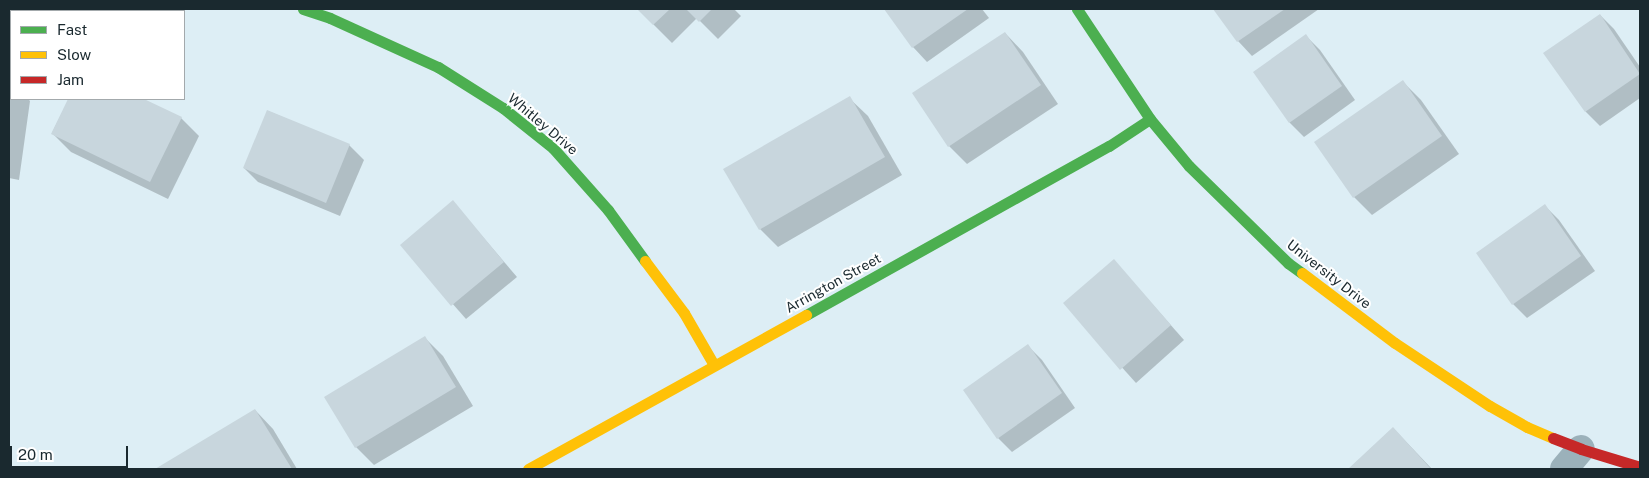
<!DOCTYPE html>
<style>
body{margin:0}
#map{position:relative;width:1649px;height:478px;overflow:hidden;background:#ddeef5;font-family:"Public Sans",sans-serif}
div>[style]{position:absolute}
.shadow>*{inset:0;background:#0003}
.building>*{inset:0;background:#c8d6dd}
.street>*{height:28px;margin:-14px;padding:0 14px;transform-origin:14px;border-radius:14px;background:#9bb1ba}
.fast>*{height:11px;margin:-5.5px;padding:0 5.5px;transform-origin:5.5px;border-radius:5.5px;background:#4caf50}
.slow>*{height:11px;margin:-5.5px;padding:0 5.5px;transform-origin:5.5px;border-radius:5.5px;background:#ffc107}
.jam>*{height:11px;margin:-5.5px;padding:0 5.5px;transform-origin:5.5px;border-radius:5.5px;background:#c62828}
span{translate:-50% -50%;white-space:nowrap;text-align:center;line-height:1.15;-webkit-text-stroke:4px #fff;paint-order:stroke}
.street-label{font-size:14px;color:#1a292f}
.frame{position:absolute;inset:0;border:10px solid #1a292f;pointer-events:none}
.legend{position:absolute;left:10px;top:10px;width:175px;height:90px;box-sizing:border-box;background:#fff;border:1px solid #a3a9ac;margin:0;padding:6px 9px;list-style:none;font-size:15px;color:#1a292f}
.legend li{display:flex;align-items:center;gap:10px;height:25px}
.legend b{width:25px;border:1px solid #a3a9ac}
.scale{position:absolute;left:10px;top:446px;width:118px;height:22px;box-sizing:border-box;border:2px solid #1a292f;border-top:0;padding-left:6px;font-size:15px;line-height:18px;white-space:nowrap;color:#1a292f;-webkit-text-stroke:4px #fff;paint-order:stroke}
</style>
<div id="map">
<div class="shadow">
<div style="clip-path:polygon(638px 9px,734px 9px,741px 16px,718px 39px,697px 18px,672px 43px)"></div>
<div style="clip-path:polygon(886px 9px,982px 9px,989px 18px,927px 62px,913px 47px)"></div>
<div style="clip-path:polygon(1215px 9px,1319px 9px,1252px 56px,1238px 41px)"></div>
<div style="clip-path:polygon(1600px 15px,1614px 29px,1640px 67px,1640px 98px,1600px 126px,1586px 112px,1545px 53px)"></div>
<div style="clip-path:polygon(1005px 33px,1023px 52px,1058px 104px,967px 164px,949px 146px)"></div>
<div style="clip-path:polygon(1306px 36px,1320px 50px,1355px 100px,1304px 137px,1290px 123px,1255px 72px)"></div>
<div style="clip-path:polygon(9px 82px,11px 83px,11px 99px,28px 99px,30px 101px,19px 180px,9px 178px)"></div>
<div style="clip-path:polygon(1403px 82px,1421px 100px,1459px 154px,1372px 215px,1354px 197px)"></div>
<div style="clip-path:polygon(849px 98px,868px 116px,902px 175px,778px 247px,760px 229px)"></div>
<div style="clip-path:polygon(69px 99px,141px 99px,181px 118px,199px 136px,168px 199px,71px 152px,52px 133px)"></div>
<div style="clip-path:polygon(268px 111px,349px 145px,364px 160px,340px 216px,258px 182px,244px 168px)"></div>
<div style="clip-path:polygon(453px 202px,517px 277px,466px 319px,401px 245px)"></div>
<div style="clip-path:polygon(1545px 206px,1559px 220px,1595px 271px,1527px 318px,1513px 304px)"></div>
<div style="clip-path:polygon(1114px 261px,1184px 340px,1136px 383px,1065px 304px)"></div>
<div style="clip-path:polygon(425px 338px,443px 356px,473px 406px,374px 465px,356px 447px)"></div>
<div style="clip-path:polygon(1028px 346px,1042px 360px,1075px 408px,1012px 452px,998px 438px)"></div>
<div style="clip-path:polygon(255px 410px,273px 429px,297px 469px,157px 469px)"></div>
<div style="clip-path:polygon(1393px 428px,1432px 469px,1349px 469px)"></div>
</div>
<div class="building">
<div style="clip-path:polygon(637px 9px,670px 9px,653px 25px)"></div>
<div style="clip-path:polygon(686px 9px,712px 9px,699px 22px)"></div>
<div style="clip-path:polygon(884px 9px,968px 9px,912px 48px)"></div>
<div style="clip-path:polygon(1213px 9px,1285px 9px,1237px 42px)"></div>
<div style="clip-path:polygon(1600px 14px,1640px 74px,1585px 112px,1543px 53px)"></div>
<div style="clip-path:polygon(1005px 32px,1041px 85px,948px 147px,912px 93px)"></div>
<div style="clip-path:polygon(1306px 34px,1342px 86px,1289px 123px,1253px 72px)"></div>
<div style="clip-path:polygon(1403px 80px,1442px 136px,1353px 198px,1314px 142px)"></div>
<div style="clip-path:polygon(850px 96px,885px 157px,759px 230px,723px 169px)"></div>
<div style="clip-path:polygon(68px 99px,144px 99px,182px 117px,150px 182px,51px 134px)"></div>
<div style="clip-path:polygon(267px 110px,350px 144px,326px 203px,243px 168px)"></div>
<div style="clip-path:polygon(453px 200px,504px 262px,451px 306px,400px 245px)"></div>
<div style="clip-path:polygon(1545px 204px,1581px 256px,1512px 305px,1476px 253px)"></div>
<div style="clip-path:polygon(1114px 259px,1171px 325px,1120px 370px,1063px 303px)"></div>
<div style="clip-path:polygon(425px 336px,456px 387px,355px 448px,324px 397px)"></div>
<div style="clip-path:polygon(1028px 344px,1062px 393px,997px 439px,963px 390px)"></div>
<div style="clip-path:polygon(255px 409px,292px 469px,155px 469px)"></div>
<div style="clip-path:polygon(1393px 427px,1431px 469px,1348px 469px)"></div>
</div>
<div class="street">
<div style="left:1564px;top:469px;width:26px;rotate:-50deg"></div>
</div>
<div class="fast">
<div style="left:303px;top:9px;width:28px;rotate:18deg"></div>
<div style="left:330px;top:18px;width:119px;rotate:24.4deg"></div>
<div style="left:438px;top:67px;width:77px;rotate:32.2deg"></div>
<div style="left:503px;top:108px;width:64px;rotate:38.7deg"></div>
<div style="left:553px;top:148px;width:83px;rotate:48.4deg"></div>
<div style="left:608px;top:210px;width:63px;rotate:54deg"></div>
<div style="left:1077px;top:9px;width:132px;rotate:56.4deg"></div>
<div style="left:1150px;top:119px;width:61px;rotate:50.3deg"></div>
<div style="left:1189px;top:166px;width:139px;rotate:44.4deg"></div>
<div style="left:1288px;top:263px;width:17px;rotate:36deg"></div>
<div style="left:806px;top:315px;width:347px;rotate:-29.2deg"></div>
<div style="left:1109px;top:146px;width:49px;rotate:-33.4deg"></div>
</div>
<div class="slow">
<div style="left:645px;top:261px;width:65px;rotate:53.1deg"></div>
<div style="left:684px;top:313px;width:60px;rotate:60deg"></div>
<div style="left:1302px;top:273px;width:116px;rotate:37deg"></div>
<div style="left:1395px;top:343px;width:114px;rotate:33.6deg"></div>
<div style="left:1490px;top:406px;width:43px;rotate:29.6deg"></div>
<div style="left:1527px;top:427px;width:28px;rotate:23deg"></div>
<div style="left:528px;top:469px;width:318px;rotate:-29deg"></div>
</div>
<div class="jam">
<div style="left:1553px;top:438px;width:30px;rotate:21deg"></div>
<div style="left:1581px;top:449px;width:62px;rotate:17deg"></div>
</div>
<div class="street-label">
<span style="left:543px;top:124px;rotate:40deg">Whitley Drive</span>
<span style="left:1329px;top:274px;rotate:38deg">University Drive</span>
<span style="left:833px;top:283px;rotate:-29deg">Arrington Street</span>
</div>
<div class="frame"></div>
<ul class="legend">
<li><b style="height:6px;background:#4caf50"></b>Fast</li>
<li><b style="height:6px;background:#ffc107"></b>Slow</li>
<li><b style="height:6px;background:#c62828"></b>Jam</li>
</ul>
<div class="scale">20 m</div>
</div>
